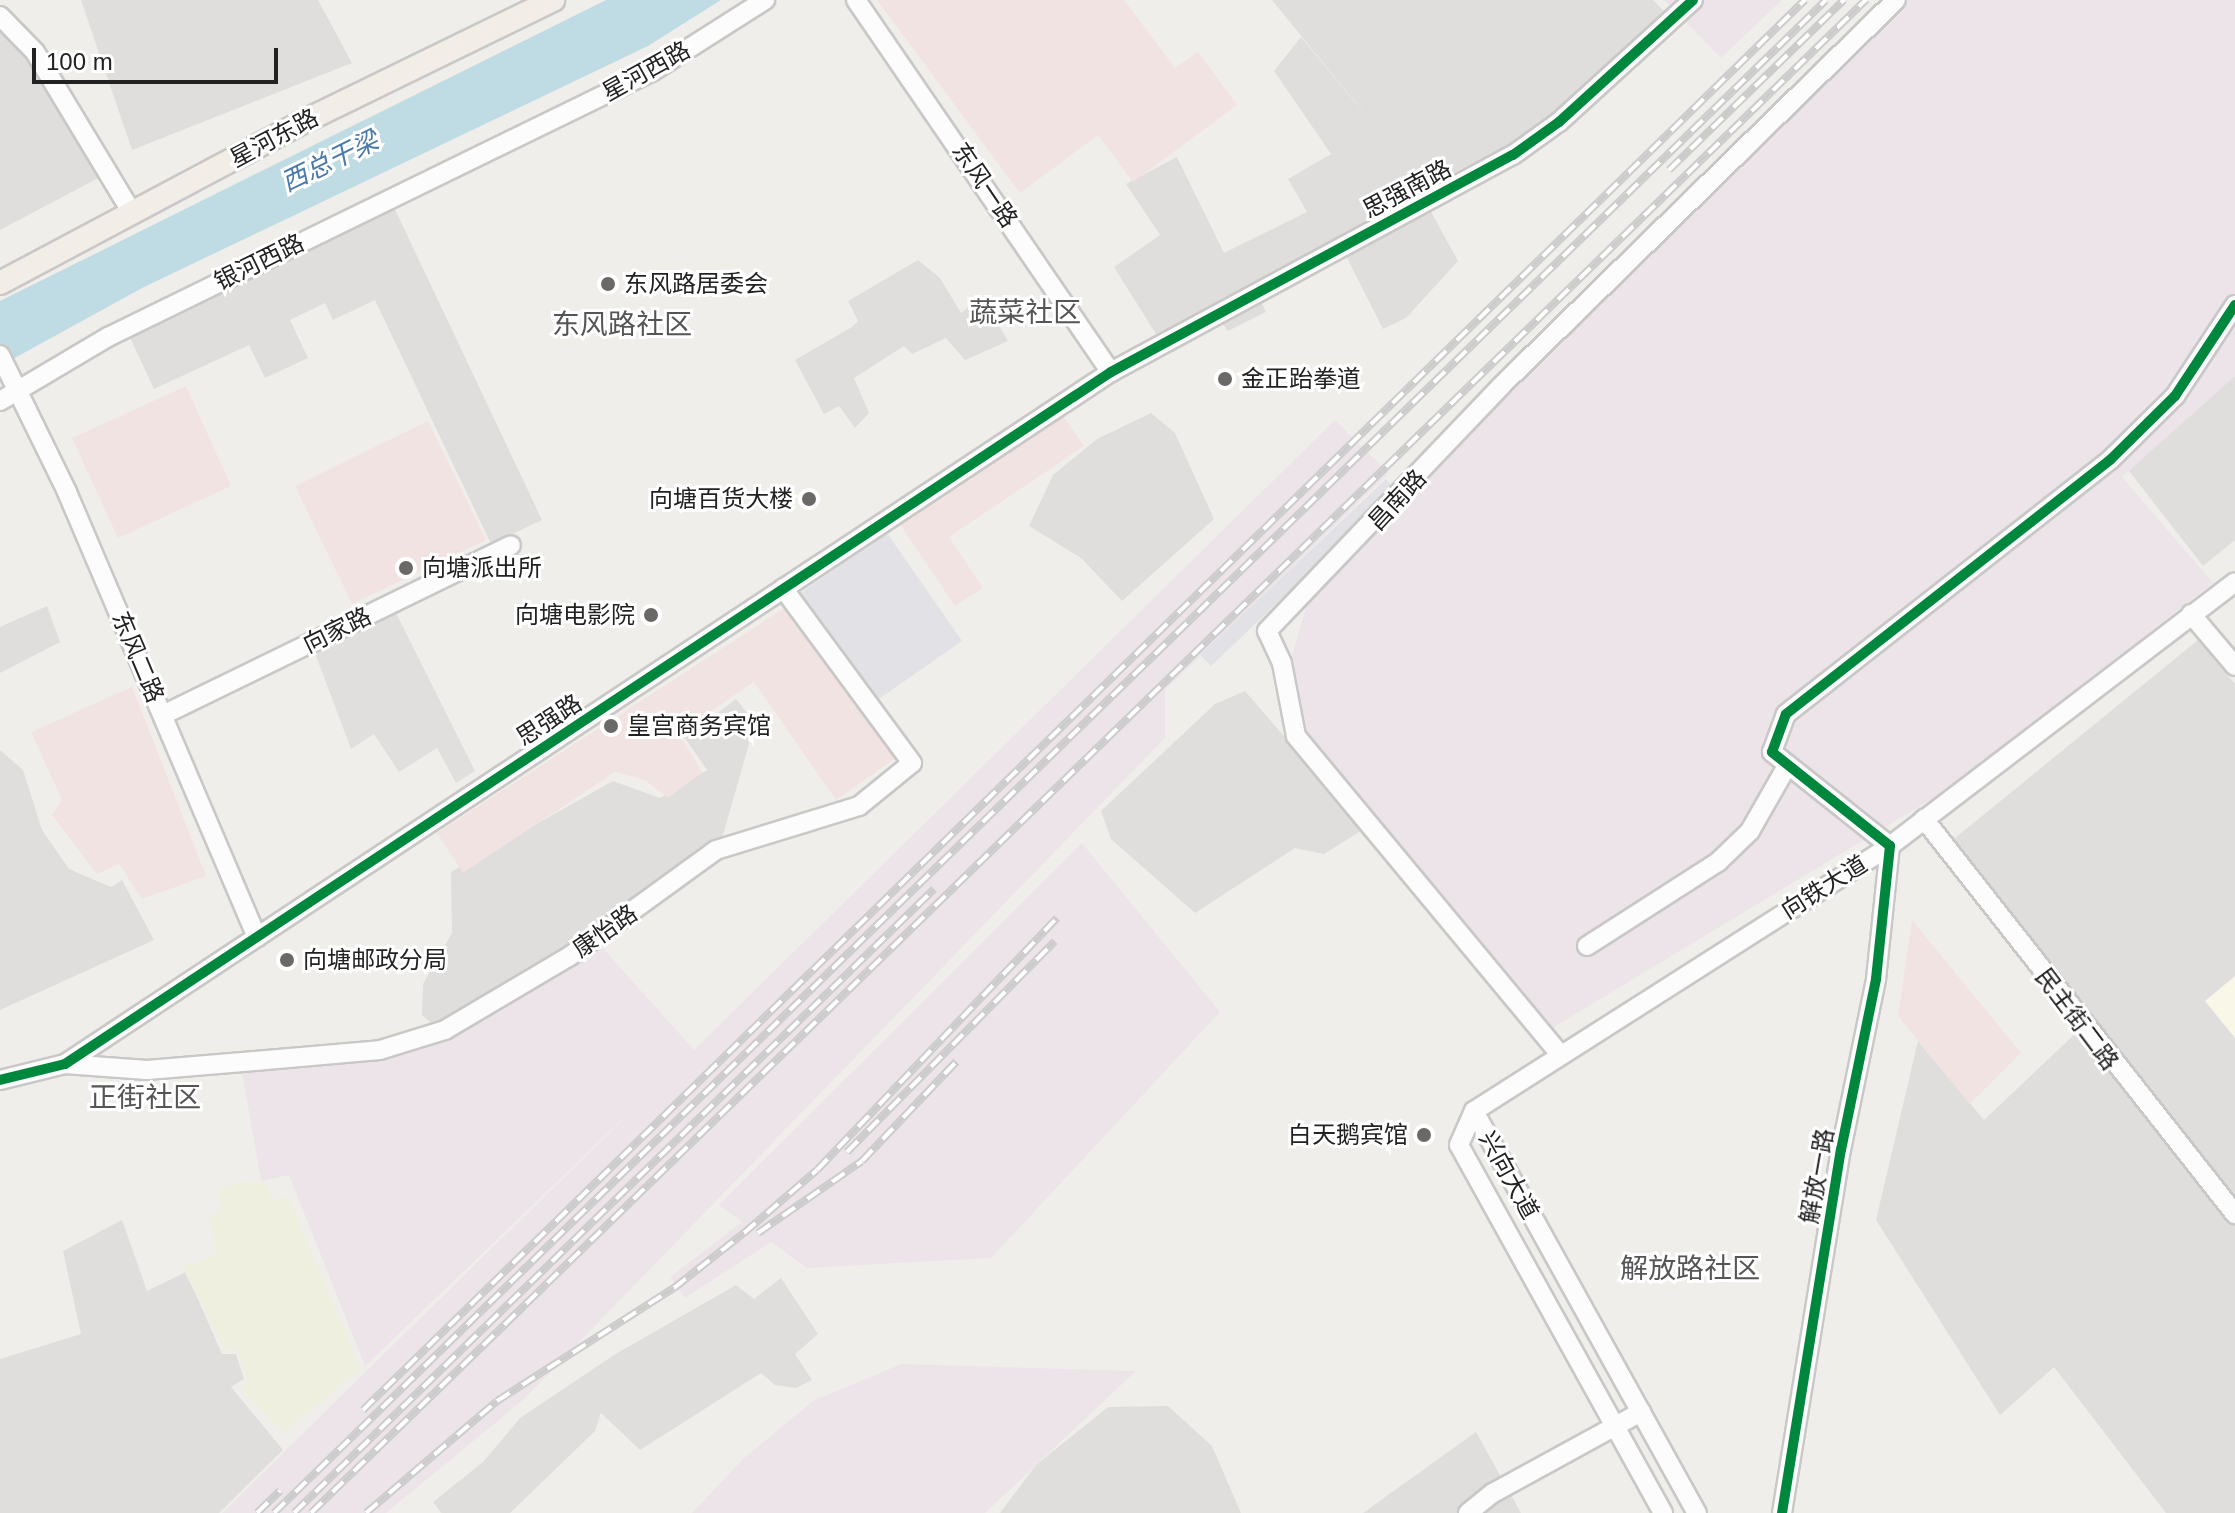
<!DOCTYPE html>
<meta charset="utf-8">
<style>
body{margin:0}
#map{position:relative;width:2235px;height:1513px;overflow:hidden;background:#f0eeeb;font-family:Helvetica,"Noto Sans SC",sans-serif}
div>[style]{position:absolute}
.residential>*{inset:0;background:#dfdedc}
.commercial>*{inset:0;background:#f1e3e1}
.industrial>*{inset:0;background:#ede4e9}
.education>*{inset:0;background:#f8f7e8}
.farmland>*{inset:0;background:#efefdf}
.parking>*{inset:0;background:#e0dfde}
.plaza>*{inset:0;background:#e2e1e5}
.water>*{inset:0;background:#bfdbe3}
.roads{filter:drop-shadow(2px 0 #c9c8c7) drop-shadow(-2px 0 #c9c8c7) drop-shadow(0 2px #c9c8c7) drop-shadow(0 -2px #c9c8c7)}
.minor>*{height:18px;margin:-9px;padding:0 9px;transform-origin:9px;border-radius:9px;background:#fdfcfc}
.major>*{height:22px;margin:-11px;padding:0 11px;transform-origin:11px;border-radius:11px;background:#f3ede7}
.rail>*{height:8px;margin-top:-4px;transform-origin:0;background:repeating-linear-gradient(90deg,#fff 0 15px,#ccc 0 30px);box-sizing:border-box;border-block:2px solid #ccc}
.cycleway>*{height:10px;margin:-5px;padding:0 5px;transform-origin:5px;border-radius:5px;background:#00873e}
.dots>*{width:22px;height:22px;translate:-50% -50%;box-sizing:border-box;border:4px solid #fff;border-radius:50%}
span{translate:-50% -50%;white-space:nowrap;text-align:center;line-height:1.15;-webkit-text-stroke:6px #fff;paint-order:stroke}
.street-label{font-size:24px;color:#222}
.poi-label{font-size:24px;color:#222}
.left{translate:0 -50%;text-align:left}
.right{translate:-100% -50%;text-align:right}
.water-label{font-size:26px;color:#4a7aab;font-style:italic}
.quarter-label{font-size:28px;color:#555}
.scale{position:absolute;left:32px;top:48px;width:246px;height:36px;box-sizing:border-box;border:4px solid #222;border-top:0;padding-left:10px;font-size:24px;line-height:28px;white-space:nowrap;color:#222;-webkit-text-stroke:6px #fff;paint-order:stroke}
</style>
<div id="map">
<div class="residential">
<div style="clip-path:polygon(81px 0,318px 0,352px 63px,132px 150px)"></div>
<div style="clip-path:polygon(1272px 0,1653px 0,1665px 12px,1535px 132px,1419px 190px,1458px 261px,1406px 318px,1383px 329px,1339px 242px,1252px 284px,1266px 312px,1228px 331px,1211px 309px,1156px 334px,1114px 267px,1160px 235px,1126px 184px,1177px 157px,1224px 253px,1307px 212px,1288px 179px,1331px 154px,1274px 71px,1301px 37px,1386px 140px)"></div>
<div style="clip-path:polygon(0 26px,41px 70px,104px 175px,0 230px)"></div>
<div style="clip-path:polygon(392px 203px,542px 520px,491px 544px,375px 300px,333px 320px,325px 303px,290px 320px,308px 358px,265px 378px,249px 345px,154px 389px,126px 329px)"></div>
<div style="clip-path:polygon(918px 260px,940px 278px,961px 313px,982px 297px,1008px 341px,965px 360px,946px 338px,912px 354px,904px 346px,854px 378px,869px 413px,855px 428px,839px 406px,824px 414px,795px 360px,852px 327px,858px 321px,848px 301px)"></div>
<div style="clip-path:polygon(2235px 376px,2235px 540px,2203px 566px,2126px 467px)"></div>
<div style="clip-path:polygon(1151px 413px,1175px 433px,1214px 519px,1122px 601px,1081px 558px,1029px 526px,1053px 475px,1097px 439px)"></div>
<div style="clip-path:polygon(47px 606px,60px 642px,0 673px,0 627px)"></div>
<div style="clip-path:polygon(2198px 640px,2235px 684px,2235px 1513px,2166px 1513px,2054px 1367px,2000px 1415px,1876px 1220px,1918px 1041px,1984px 1120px,2077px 1032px,1944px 847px)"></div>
<div style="clip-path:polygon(1245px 691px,1364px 829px,1324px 854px,1295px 848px,1195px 913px,1111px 839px,1101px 811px,1215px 704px)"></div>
<div style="clip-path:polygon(736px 699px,755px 723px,721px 842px,500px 993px,436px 1027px,422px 1015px,423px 984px,452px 933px,451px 872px,613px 781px,660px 798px,707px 770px,685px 738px)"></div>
<div style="clip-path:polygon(0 750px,23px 770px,42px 830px,69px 869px,111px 887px,122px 880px,154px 940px,0 1010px)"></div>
<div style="clip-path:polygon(122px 1220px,147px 1291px,186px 1272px,222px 1354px,236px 1354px,244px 1379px,231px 1387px,283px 1450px,219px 1513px,0 1513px,0 1359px,81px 1334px,63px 1251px)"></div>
<div style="clip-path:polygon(781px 1278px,818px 1334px,795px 1354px,812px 1380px,796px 1388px,775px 1385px,761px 1373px,640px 1450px,601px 1413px,595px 1431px,510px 1513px,441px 1513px,433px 1502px,483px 1462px,520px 1418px,614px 1355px,736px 1285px,754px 1299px)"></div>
<div style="clip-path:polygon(1168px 1406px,1212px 1446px,1241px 1513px,1000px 1513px,1036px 1465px,1108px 1407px)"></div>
<div style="clip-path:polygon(1476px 1432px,1521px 1513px,1363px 1513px)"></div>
</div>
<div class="commercial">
<div style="clip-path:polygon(877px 0,1124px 0,1175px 68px,1198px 52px,1237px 105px,1133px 182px,1098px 135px,1020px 193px)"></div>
<div style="clip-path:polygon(186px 386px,231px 486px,118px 538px,72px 438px)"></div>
<div style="clip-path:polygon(1061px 413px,1084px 446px,949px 537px,983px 588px,955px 606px,899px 523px)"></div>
<div style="clip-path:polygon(428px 421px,486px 540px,352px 604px,295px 486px)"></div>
<div style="clip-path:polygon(786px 607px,897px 757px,836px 800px,754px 682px,678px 733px,702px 772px,668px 798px,645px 780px,615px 772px,463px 873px,437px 833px)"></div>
<div style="clip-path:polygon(132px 687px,206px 876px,142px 899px,119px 864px,97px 874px,52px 815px,62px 800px,31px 732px)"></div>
<div style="clip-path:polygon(1912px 920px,2021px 1053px,1970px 1104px,1898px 1016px)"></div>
</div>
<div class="industrial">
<div style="clip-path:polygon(1664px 0,1782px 0,1721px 58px)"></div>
<div style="clip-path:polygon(1901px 0,2235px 0,2235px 376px,2122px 477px,2213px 583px,1940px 794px,1549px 1030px,1371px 808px,1300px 736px,1291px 659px,1310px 594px,1563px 331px)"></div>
<div style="clip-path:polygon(1335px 420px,1389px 473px,1165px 690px,1165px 738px,523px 1400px,386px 1513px,222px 1513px,656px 1087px,365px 1366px,289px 1175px,261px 1181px,242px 1072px,356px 1063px,428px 1044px,601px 946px,694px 1050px)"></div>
<div style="clip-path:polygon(1082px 843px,1220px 1012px,991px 1258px,807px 1268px,771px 1242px,685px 1298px,670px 1277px,742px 1222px,719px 1205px)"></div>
<div style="clip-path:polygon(901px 1364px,1136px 1371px,985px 1513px,692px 1513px,744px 1458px,813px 1401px)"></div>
</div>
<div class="education">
<div style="clip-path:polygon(2235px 976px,2235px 1038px,2205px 1001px)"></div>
</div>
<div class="farmland">
<div style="clip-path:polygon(247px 1181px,268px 1185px,272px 1201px,288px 1196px,361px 1369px,283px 1432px,239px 1386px,248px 1381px,236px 1348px,224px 1350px,182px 1267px,216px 1255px,209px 1217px,221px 1212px,217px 1188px)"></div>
</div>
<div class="parking">
<div style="clip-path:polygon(395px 611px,475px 771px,456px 783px,437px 748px,399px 772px,374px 734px,351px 749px,313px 648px)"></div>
</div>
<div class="plaza">
<div style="clip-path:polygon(1386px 479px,1396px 490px,1211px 666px,1200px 655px)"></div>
<div style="clip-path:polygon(887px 533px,962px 641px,873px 703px,799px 594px)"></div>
</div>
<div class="water">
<div style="clip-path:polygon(606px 0,721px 0,648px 46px,144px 287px,0 366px,0 301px)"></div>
</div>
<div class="roads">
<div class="minor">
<div style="left:856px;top:0;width:451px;rotate:55.6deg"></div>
<div style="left:0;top:16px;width:50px;rotate:45.8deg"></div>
<div style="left:35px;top:52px;width:188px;rotate:58.9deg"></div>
<div style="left:0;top:355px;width:153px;rotate:63.9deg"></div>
<div style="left:67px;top:492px;width:484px;rotate:66.9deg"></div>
<div style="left:0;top:401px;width:126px;rotate:-30.7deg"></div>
<div style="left:108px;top:337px;width:606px;rotate:-26.02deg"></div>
<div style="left:653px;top:71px;width:133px;rotate:-32.4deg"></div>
<div style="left:2191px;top:614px;width:68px;rotate:49.8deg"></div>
<div style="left:163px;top:715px;width:387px;rotate:-26deg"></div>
<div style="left:1924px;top:819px;width:503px;rotate:51.79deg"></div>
<div style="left:1587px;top:946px;width:156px;rotate:-32.7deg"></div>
<div style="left:1718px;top:862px;width:45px;rotate:-44.1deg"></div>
<div style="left:1750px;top:831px;width:73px;rotate:-60.3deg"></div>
<div style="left:1559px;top:1053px;width:412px;rotate:-129.7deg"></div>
<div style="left:1296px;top:736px;width:74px;rotate:-100.9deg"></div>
<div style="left:1282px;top:663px;width:35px;rotate:-115deg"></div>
<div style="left:1267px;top:631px;width:339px;rotate:-46.3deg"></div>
<div style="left:1501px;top:386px;width:552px;rotate:-44.34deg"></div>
<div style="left:65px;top:1064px;width:82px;rotate:4.2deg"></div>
<div style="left:147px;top:1070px;width:108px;rotate:-4.8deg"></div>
<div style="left:255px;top:1061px;width:125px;rotate:-5deg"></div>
<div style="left:380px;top:1050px;width:68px;rotate:-17.1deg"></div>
<div style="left:445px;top:1030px;width:145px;rotate:-30.6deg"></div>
<div style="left:570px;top:956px;width:180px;rotate:-36deg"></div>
<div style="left:716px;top:850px;width:150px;rotate:-17.1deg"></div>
<div style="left:859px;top:806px;width:68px;rotate:-39.1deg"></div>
<div style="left:912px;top:763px;width:217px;rotate:-126.4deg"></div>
<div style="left:0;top:1080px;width:67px;rotate:-13.8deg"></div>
<div style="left:65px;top:1064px;width:1254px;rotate:-33.49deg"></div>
<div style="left:1111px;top:372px;width:457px;rotate:-28.4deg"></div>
<div style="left:1513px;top:155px;width:57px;rotate:-35.7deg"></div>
<div style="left:1559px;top:122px;width:181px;rotate:-42.3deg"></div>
<div style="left:1474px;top:1111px;width:493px;rotate:-32.5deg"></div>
<div style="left:1890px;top:846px;width:434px;rotate:-37.4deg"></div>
<div style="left:1474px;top:1111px;width:460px;rotate:61deg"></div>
<div style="left:1474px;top:1111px;width:37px;rotate:114deg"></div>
<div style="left:1459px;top:1145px;width:421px;rotate:61deg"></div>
<div style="left:1468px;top:1513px;width:32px;rotate:-39deg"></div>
<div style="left:1493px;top:1493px;width:169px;rotate:-28.7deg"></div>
<div style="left:1782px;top:1513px;width:368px;rotate:-80.8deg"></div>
<div style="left:1841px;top:1150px;width:175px;rotate:-78.4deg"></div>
<div style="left:1876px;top:979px;width:134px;rotate:-84deg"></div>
<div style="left:1890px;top:846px;width:151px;rotate:-141.5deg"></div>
<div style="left:1772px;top:752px;width:40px;rotate:-69.8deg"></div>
<div style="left:1786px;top:714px;width:412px;rotate:-38.1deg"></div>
<div style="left:2110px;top:460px;width:91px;rotate:-44.6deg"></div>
<div style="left:2175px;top:396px;width:109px;rotate:-56.6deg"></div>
</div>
<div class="major">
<div style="left:0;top:283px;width:348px;rotate:-28deg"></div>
<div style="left:307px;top:120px;width:274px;rotate:-26deg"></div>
</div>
</div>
<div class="rail">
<div style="left:1669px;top:170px;width:244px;rotate:-44.2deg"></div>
<div style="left:847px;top:1152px;width:296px;rotate:-45.4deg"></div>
<div style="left:758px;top:1233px;width:126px;rotate:-34.7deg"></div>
<div style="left:862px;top:1161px;width:137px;rotate:-46.5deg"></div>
<div style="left:363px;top:1410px;width:2017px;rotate:-44.36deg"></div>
<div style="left:257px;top:1513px;width:32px;rotate:-44deg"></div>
<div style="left:274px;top:1513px;width:2167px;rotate:-44.27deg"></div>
<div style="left:294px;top:1513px;width:894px;rotate:-44.27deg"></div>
<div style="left:311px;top:1513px;width:2170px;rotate:-44.22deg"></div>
<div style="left:366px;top:1513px;width:172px;rotate:-40.5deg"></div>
<div style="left:497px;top:1401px;width:210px;rotate:-32.6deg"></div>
<div style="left:674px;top:1288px;width:89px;rotate:-38.2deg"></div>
<div style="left:744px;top:1233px;width:96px;rotate:-40.8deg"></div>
<div style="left:817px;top:1170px;width:348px;rotate:-46.4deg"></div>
</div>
<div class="cycleway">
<div style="left:0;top:1080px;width:67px;rotate:-13.8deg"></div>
<div style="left:65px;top:1064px;width:1254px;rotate:-33.49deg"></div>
<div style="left:1111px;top:372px;width:457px;rotate:-28.4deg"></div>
<div style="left:1513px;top:155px;width:57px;rotate:-35.7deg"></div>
<div style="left:1559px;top:122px;width:181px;rotate:-42.3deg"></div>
<div style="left:1782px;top:1513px;width:368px;rotate:-80.8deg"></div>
<div style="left:1841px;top:1150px;width:175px;rotate:-78.4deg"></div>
<div style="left:1876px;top:979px;width:134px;rotate:-84deg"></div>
<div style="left:1890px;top:846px;width:151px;rotate:-141.5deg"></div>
<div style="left:1772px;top:752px;width:40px;rotate:-69.8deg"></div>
<div style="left:1786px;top:714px;width:412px;rotate:-38.1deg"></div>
<div style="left:2110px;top:460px;width:91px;rotate:-44.6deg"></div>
<div style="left:2175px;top:396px;width:109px;rotate:-56.6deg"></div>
</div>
<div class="dots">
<div style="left:608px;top:284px;background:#6a6968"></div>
<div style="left:1225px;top:379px;background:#6a6968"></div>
<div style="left:809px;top:499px;background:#6a6968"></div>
<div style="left:406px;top:568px;background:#6a6968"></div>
<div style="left:651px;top:615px;background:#6a6968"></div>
<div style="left:611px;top:726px;background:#6a6968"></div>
<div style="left:287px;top:960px;background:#6a6968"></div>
<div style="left:1424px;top:1135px;background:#6a6968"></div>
</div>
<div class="street-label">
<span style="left:646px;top:71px;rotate:-29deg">星河西路</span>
<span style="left:274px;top:138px;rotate:-28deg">星河东路</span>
<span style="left:985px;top:185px;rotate:56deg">东风一路</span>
<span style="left:1407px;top:189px;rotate:-28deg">思强南路</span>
<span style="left:259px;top:262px;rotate:-26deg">银河西路</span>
<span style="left:1397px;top:500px;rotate:-47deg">昌南路</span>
<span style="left:337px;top:630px;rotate:-26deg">向家路</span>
<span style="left:138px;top:657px;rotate:67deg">东风二路</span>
<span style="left:549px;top:720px;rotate:-33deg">思强路</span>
<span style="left:1824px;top:887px;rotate:-32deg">向铁大道</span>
<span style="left:605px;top:931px;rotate:-35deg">康怡路</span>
<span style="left:2077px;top:1019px;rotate:53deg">民主街二路</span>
<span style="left:1509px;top:1175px;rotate:61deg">兴向大道</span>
<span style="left:1817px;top:1176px;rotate:-80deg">解放一路</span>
</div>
<div class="poi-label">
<span class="left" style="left:624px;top:284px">东风路居委会</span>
<span class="left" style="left:1241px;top:379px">金正跆拳道</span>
<span class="right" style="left:793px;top:499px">向塘百货大楼</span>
<span class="left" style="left:422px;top:568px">向塘派出所</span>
<span class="right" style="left:635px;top:615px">向塘电影院</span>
<span class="left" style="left:627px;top:726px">皇宫商务宾馆</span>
<span class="left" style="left:303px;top:960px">向塘邮政分局</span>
<span class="right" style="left:1408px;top:1135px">白天鹅宾馆</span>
</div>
<div class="water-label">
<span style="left:330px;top:162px;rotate:-26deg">西总干梁</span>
</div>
<div class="quarter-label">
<span style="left:1025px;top:313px">蔬菜社区</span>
<span style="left:622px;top:325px">东风路社区</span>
<span style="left:145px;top:1098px">正街社区</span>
<span style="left:1690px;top:1269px">解放路社区</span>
</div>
<div class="scale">100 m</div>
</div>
